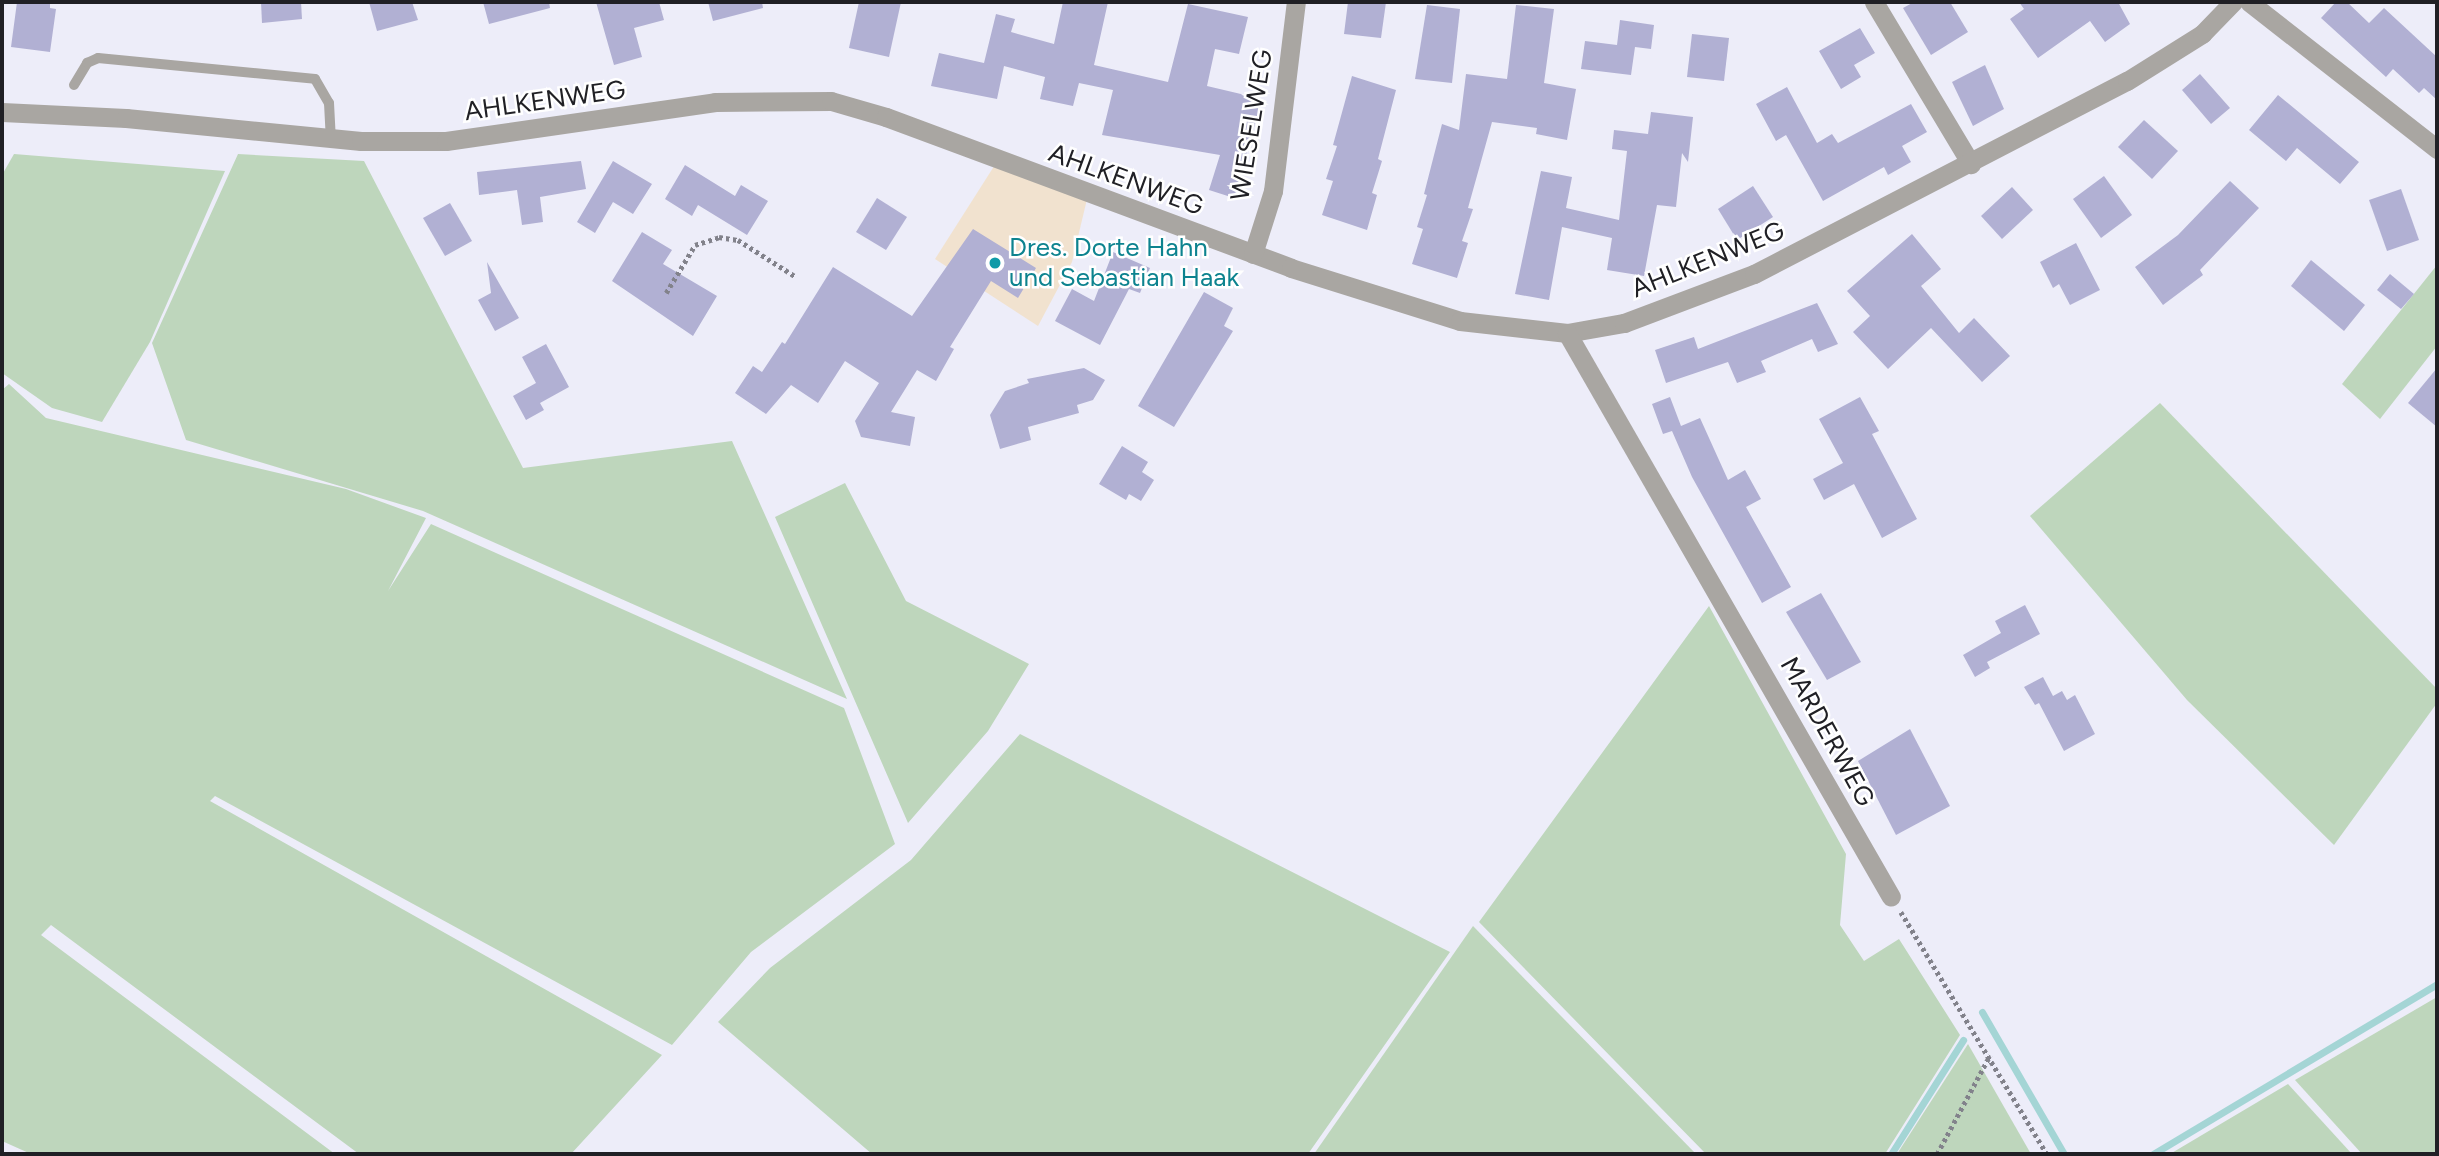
<!DOCTYPE html>
<style>
body{margin:0}
#map{position:relative;width:2439px;height:1156px;overflow:hidden;background:#ededf9;font-family:Figtree,sans-serif}
div>[style]{position:absolute}
.commercial>*{inset:0;background:#f1e2cf}
.green>*{inset:0;background:#bed6bc}
.stream>*{height:7px;margin:-3.5px;padding:0 3.5px;transform-origin:3.5px;border-radius:3.5px;background:#a4d5d5}
.building>*{inset:0;background:#b1b0d3}
.path>*{height:4.5px;margin-top:-2.25px;transform-origin:0;background:repeating-linear-gradient(90deg,#82828b 0 3.5px,transparent 0 7px)}
.service>*{height:10px;margin:-5px;padding:0 5px;transform-origin:5px;border-radius:5px;background:#a9a6a2}
.minor>*{height:19px;margin:-9.5px;padding:0 9.5px;transform-origin:9.5px;border-radius:9.5px;background:#a9a6a2}
.dots>*{width:19px;height:19px;translate:-50% -50%;box-sizing:border-box;border:4px solid #fff;border-radius:50%}
span{translate:-50% -50%;white-space:nowrap;text-align:center;line-height:1.15;-webkit-text-stroke:5px #fff;paint-order:stroke}
.street-label{font-size:26px;color:#202025}
.culture-label{font-size:26px;color:#0d838f}
.left{translate:0 -50%;text-align:left}
.frame{position:absolute;inset:0;border:4px solid #202025;pointer-events:none}
</style>
<div id="map">
<div class="commercial">
<div style="clip-path:polygon(998px 160px,1088px 195px,1072px 262px,1038px 326px,935px 259px)"></div>
</div>
<div class="green">
<div style="clip-path:polygon(14px 154px,225px 171px,150px 342px,102px 422px,52px 408px,2px 373px,2px 175px)"></div>
<div style="clip-path:polygon(238px 154px,364px 161px,523px 468px,732px 441px,847px 699px,423px 511px,186px 440px,152px 343px)"></div>
<div style="clip-path:polygon(2437px 265px,2437px 346px,2380px 419px,2342px 384px)"></div>
<div style="clip-path:polygon(9px 384px,46px 418px,346px 489px,426px 518px,388px 591px,431px 524px,844px 708px,895px 844px,751px 952px,672px 1045px,215px 796px,210px 801px,662px 1055px,571px 1154px,359px 1154px,51px 925px,41px 935px,335px 1154px,31px 1154px,2px 1141px,2px 390px)"></div>
<div style="clip-path:polygon(2160px 403px,2437px 689px,2437px 703px,2334px 845px,2187px 700px,2030px 516px)"></div>
<div style="clip-path:polygon(845px 483px,906px 601px,1029px 664px,988px 731px,908px 823px,775px 517px)"></div>
<div style="clip-path:polygon(1709px 606px,1846px 854px,1840px 925px,1864px 961px,1899px 939px,1960px 1035px,1885px 1154px,1706px 1154px,1479px 922px)"></div>
<div style="clip-path:polygon(1020px 734px,1450px 952px,1308px 1154px,872px 1154px,718px 1022px,770px 968px,911px 860px)"></div>
<div style="clip-path:polygon(1473px 926px,1696px 1154px,1314px 1154px)"></div>
<div style="clip-path:polygon(2437px 997px,2437px 1154px,2362px 1154px,2295px 1080px)"></div>
<div style="clip-path:polygon(1968px 1044px,2031px 1154px,1897px 1154px)"></div>
<div style="clip-path:polygon(2288px 1084px,2352px 1154px,2170px 1154px)"></div>
</div>
<div class="stream">
<div style="left:1982px;top:1012px;width:164px;rotate:60deg"></div>
<div style="left:1891px;top:1154px;width:135px;rotate:-57.7deg"></div>
<div style="left:2153px;top:1154px;width:331px;rotate:-30.9deg"></div>
</div>
<div class="building">
<div style="clip-path:polygon(17px 2px,50px 2px,50px 8px,56px 9px,50px 52px,11px 47px)"></div>
<div style="clip-path:polygon(261px 2px,301px 2px,302px 19px,262px 23px)"></div>
<div style="clip-path:polygon(369px 2px,412px 2px,418px 20px,377px 31px)"></div>
<div style="clip-path:polygon(483px 2px,549px 2px,550px 8px,489px 24px)"></div>
<div style="clip-path:polygon(596px 2px,659px 2px,664px 20px,634px 28px,642px 57px,614px 65px)"></div>
<div style="clip-path:polygon(708px 2px,762px 2px,763px 8px,713px 21px)"></div>
<div style="clip-path:polygon(859px 2px,901px 2px,889px 57px,849px 48px)"></div>
<div style="clip-path:polygon(1063px 2px,1108px 2px,1094px 65px,1168px 82px,1188px 4px,1248px 17px,1239px 54px,1215px 49px,1207px 86px,1262px 99px,1234px 198px,1209px 190px,1220px 155px,1102px 135px,1113px 90px,1079px 83px,1073px 106px,1040px 99px,1045px 77px,1004px 66px,997px 99px,931px 86px,939px 53px,984px 63px,996px 14px,1015px 19px,1011px 32px,1054px 44px)"></div>
<div style="clip-path:polygon(1348px 2px,1386px 2px,1381px 38px,1344px 34px)"></div>
<div style="clip-path:polygon(1914px 2px,1950px 2px,1968px 32px,1931px 55px,1903px 8px)"></div>
<div style="clip-path:polygon(2019px 2px,2118px 2px,2130px 24px,2105px 42px,2090px 21px,2038px 58px,2010px 19px,2024px 9px)"></div>
<div style="clip-path:polygon(2336px 2px,2347px 2px,2369px 23px,2384px 8px,2437px 57px,2437px 100px,2424px 88px,2419px 93px,2393px 69px,2386px 77px,2321px 18px)"></div>
<div style="clip-path:polygon(1427px 5px,1460px 9px,1452px 83px,1415px 79px)"></div>
<div style="clip-path:polygon(1516px 5px,1554px 9px,1544px 83px,1576px 89px,1567px 140px,1536px 134px,1537px 128px,1492px 122px,1468px 208px,1473px 209px,1462px 241px,1468px 243px,1457px 278px,1412px 264px,1423px 229px,1417px 227px,1427px 195px,1424px 194px,1442px 124px,1459px 130px,1466px 74px,1507px 79px)"></div>
<div style="clip-path:polygon(1620px 20px,1654px 25px,1651px 49px,1635px 47px,1631px 75px,1581px 69px,1585px 41px,1617px 45px)"></div>
<div style="clip-path:polygon(1860px 28px,1875px 53px,1854px 65px,1861px 77px,1841px 89px,1819px 51px)"></div>
<div style="clip-path:polygon(1692px 34px,1729px 38px,1724px 81px,1687px 77px)"></div>
<div style="clip-path:polygon(1985px 65px,2004px 109px,1973px 126px,1952px 82px)"></div>
<div style="clip-path:polygon(2200px 74px,2230px 108px,2211px 124px,2182px 90px)"></div>
<div style="clip-path:polygon(1352px 76px,1396px 90px,1378px 159px,1382px 161px,1372px 193px,1377px 195px,1367px 230px,1322px 215px,1333px 181px,1326px 179px,1337px 146px,1333px 145px)"></div>
<div style="clip-path:polygon(1787px 87px,1817px 143px,1832px 134px,1838px 143px,1911px 104px,1927px 132px,1902px 146px,1911px 162px,1888px 175px,1884px 167px,1823px 201px,1786px 135px,1776px 141px,1756px 104px)"></div>
<div style="clip-path:polygon(2278px 95px,2359px 162px,2340px 184px,2297px 148px,2286px 161px,2249px 130px)"></div>
<div style="clip-path:polygon(1651px 112px,1693px 117px,1688px 162px,1682px 153px,1676px 207px,1657px 205px,1644px 276px,1607px 270px,1612px 238px,1562px 227px,1549px 300px,1515px 294px,1541px 171px,1572px 177px,1566px 208px,1619px 220px,1627px 151px,1612px 149px,1614px 130px,1648px 134px)"></div>
<div style="clip-path:polygon(2144px 120px,2178px 151px,2152px 179px,2118px 147px)"></div>
<div style="clip-path:polygon(581px 161px,586px 189px,540px 197px,543px 222px,522px 225px,517px 190px,479px 195px,477px 172px)"></div>
<div style="clip-path:polygon(613px 161px,652px 184px,633px 214px,613px 202px,595px 233px,577px 222px)"></div>
<div style="clip-path:polygon(685px 165px,735px 196px,741px 185px,768px 201px,747px 235px,698px 205px,692px 216px,665px 199px)"></div>
<div style="clip-path:polygon(2104px 176px,2132px 215px,2101px 238px,2073px 199px)"></div>
<div style="clip-path:polygon(2230px 181px,2259px 208px,2200px 270px,2203px 275px,2163px 305px,2135px 267px,2178px 235px)"></div>
<div style="clip-path:polygon(1753px 186px,1773px 217px,1737px 240px,1718px 209px)"></div>
<div style="clip-path:polygon(2012px 187px,2033px 210px,2002px 239px,1981px 216px)"></div>
<div style="clip-path:polygon(2401px 189px,2419px 240px,2387px 251px,2369px 200px)"></div>
<div style="clip-path:polygon(877px 198px,907px 217px,886px 250px,856px 232px)"></div>
<div style="clip-path:polygon(450px 203px,472px 241px,445px 256px,423px 218px)"></div>
<div style="clip-path:polygon(973px 229px,1036px 268px,1018px 298px,991px 281px,950px 347px,954px 349px,936px 381px,917px 370px,891px 412px,915px 417px,910px 446px,861px 437px,855px 421px,879px 383px,845px 361px,818px 403px,791px 385px,766px 414px,735px 393px,753px 366px,762px 372px,782px 342px,785px 344px,833px 267px,912px 316px)"></div>
<div style="clip-path:polygon(642px 232px,672px 250px,663px 264px,717px 296px,693px 336px,612px 281px)"></div>
<div style="clip-path:polygon(1912px 234px,1941px 269px,1921px 286px,1959px 333px,1974px 318px,2010px 356px,1982px 382px,1931px 328px,1888px 369px,1853px 332px,1870px 316px,1847px 291px)"></div>
<div style="clip-path:polygon(2076px 243px,2100px 290px,2070px 305px,2059px 284px,2053px 288px,2040px 262px)"></div>
<div style="clip-path:polygon(1113px 252px,1150px 268px,1140px 293px,1129px 289px,1100px 345px,1055px 321px,1072px 289px,1094px 301px)"></div>
<div style="clip-path:polygon(2311px 260px,2365px 305px,2344px 331px,2291px 286px)"></div>
<div style="clip-path:polygon(487px 262px,519px 318px,495px 331px,478px 300px,491px 293px)"></div>
<div style="clip-path:polygon(2390px 274px,2414px 294px,2401px 309px,2377px 290px)"></div>
<div style="clip-path:polygon(1204px 292px,1233px 308px,1224px 326px,1233px 331px,1174px 427px,1138px 406px)"></div>
<div style="clip-path:polygon(1817px 303px,1838px 344px,1818px 352px,1812px 339px,1761px 361px,1766px 372px,1737px 383px,1728px 362px,1666px 383px,1655px 350px,1694px 337px,1698px 349px)"></div>
<div style="clip-path:polygon(546px 344px,569px 387px,540px 403px,544px 410px,526px 420px,513px 396px,536px 383px,522px 357px)"></div>
<div style="clip-path:polygon(1084px 368px,1105px 380px,1093px 400px,1077px 405px,1079px 413px,1028px 427px,1031px 440px,1000px 449px,990px 415px,1005px 391px,1029px 383px,1027px 379px)"></div>
<div style="clip-path:polygon(2437px 368px,2437px 427px,2408px 403px)"></div>
<div style="clip-path:polygon(1670px 397px,1681px 426px,1700px 418px,1728px 480px,1745px 470px,1761px 499px,1746px 507px,1791px 587px,1762px 603px,1692px 477px,1672px 431px,1663px 434px,1652px 404px)"></div>
<div style="clip-path:polygon(1860px 397px,1879px 431px,1872px 434px,1917px 519px,1882px 538px,1854px 484px,1824px 500px,1813px 479px,1843px 463px,1819px 419px)"></div>
<div style="clip-path:polygon(1122px 446px,1148px 462px,1142px 472px,1154px 480px,1141px 501px,1129px 494px,1126px 500px,1099px 484px)"></div>
<div style="clip-path:polygon(1821px 593px,1861px 662px,1827px 680px,1786px 612px)"></div>
<div style="clip-path:polygon(2025px 605px,2040px 634px,1987px 662px,1990px 668px,1975px 677px,1963px 655px,2001px 633px,1995px 621px)"></div>
<div style="clip-path:polygon(2043px 677px,2053px 696px,2062px 691px,2067px 700px,2075px 695px,2095px 734px,2064px 751px,2039px 703px,2035px 705px,2024px 687px)"></div>
<div style="clip-path:polygon(1910px 729px,1950px 806px,1896px 835px,1858px 761px)"></div>
</div>
<div class="path">
<div style="left:666px;top:293px;width:56px;rotate:-58.9deg"></div>
<div style="left:695px;top:245px;width:25px;rotate:-18deg"></div>
<div style="left:719px;top:237px;width:19px;rotate:9deg"></div>
<div style="left:738px;top:240px;width:67px;rotate:32.3deg"></div>
<div style="left:1901px;top:912px;width:283px;rotate:58.9deg"></div>
<div style="left:1937px;top:1154px;width:112px;rotate:-61.8deg"></div>
</div>
<div class="service">
<div style="left:74px;top:85px;width:26px;rotate:-59deg"></div>
<div style="left:87px;top:63px;width:12px;rotate:-24deg"></div>
<div style="left:98px;top:58px;width:218px;rotate:5.5deg"></div>
<div style="left:315px;top:79px;width:28px;rotate:60deg"></div>
<div style="left:329px;top:103px;width:35px;rotate:87deg"></div>
</div>
<div class="minor">
<div style="left:1874px;top:2px;width:189px;rotate:59.1deg"></div>
<div style="left:2249px;top:2px;width:239px;rotate:38deg"></div>
<div style="left:2px;top:112px;width:124px;rotate:2.8deg"></div>
<div style="left:126px;top:118px;width:236px;rotate:5.6deg"></div>
<div style="left:361px;top:141px;width:85px"></div>
<div style="left:446px;top:141px;width:272px;rotate:-8.2deg"></div>
<div style="left:715px;top:102px;width:116px;rotate:-0.5deg"></div>
<div style="left:831px;top:101px;width:57px;rotate:16.2deg"></div>
<div style="left:886px;top:117px;width:432px;rotate:20.4deg"></div>
<div style="left:1291px;top:268px;width:177px;rotate:17.4deg"></div>
<div style="left:1460px;top:321px;width:108px;rotate:6.4deg"></div>
<div style="left:1567px;top:333px;width:58px;rotate:-10deg"></div>
<div style="left:1624px;top:323px;width:139px;rotate:-20.7deg"></div>
<div style="left:1754px;top:274px;width:420px;rotate:-27.4deg"></div>
<div style="left:2127px;top:81px;width:89px;rotate:-32.1deg"></div>
<div style="left:2202px;top:34px;width:45px;rotate:-45.9deg"></div>
<div style="left:1253px;top:254px;width:66px;rotate:-72.4deg"></div>
<div style="left:1273px;top:191px;width:190px;rotate:-83.1deg"></div>
<div style="left:1567px;top:333px;width:650px;rotate:60.12deg"></div>
</div>
<div class="dots">
<div style="left:995px;top:263px;background:#0f9aa8"></div>
</div>
<div class="street-label">
<span style="left:545px;top:101px;rotate:-8deg">AHLKENWEG</span>
<span style="left:1252px;top:125px;rotate:-81deg">WIESELWEG</span>
<span style="left:1126px;top:180px;rotate:20deg">AHLKENWEG</span>
<span style="left:1708px;top:260px;rotate:-22deg">AHLKENWEG</span>
<span style="left:1827px;top:732px;rotate:61deg">MARDERWEG</span>
</div>
<div class="culture-label">
<span class="left" style="left:1009px;top:263px">Dres. Dorte Hahn<br>und Sebastian Haak</span>
</div>
<div class="frame"></div>
</div>
